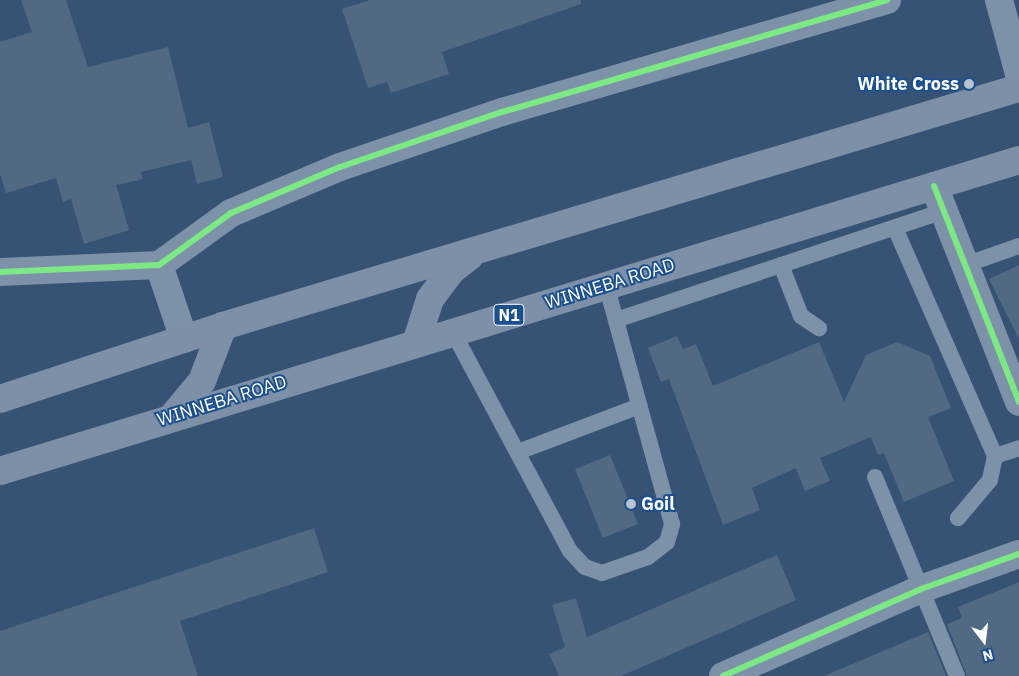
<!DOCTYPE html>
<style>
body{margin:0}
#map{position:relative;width:1019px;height:676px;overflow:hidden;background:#365274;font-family:"IBM Plex Sans",sans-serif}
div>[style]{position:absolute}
.building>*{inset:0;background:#526984}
.service>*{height:16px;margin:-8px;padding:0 8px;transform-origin:8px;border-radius:8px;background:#7d92a8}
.minor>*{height:28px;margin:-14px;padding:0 14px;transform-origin:14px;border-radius:14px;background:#7d92a8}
.trunk>*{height:28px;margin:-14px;padding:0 14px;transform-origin:14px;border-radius:14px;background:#7e90a7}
.cycleway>*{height:6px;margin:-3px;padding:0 3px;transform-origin:3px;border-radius:3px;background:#7ce984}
.dots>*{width:14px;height:14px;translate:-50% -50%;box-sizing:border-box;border:2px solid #1b4f8f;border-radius:50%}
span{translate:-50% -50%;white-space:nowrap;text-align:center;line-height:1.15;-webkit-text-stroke:4px #1b4f8f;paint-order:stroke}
.shield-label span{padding:1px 4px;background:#1b4f8f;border:1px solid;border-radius:4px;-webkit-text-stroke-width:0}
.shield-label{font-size:16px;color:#fff;font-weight:700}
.poi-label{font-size:18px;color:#fff;font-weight:700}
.right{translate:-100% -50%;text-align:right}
.left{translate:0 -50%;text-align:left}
.street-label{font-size:18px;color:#fff}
.north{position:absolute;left:959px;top:616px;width:50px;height:50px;-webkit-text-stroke:4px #1b4f8f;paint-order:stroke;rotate:165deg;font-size:14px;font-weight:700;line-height:20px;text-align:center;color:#fff}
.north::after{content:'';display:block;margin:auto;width:18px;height:22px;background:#fff;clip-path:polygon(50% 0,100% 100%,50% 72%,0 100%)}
</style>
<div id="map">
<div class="building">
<div style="clip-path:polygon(21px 0,66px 0,88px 67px,168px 47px,188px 128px,209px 122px,223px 177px,197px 184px,191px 160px,141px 172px,143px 179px,116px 185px,129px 230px,84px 244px,71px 199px,63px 202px,56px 178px,6px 193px,0 174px,0 42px,32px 32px)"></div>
<div style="clip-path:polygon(370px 0,581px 0,581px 4px,442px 52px,449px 74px,391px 93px,387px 82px,368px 88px,342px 9px)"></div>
<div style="clip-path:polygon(1019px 265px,1019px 339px,989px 279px)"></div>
<div style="clip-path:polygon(677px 336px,683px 349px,696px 344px,713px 386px,819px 342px,844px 402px,866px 355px,897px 342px,930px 356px,951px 408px,928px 417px,954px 481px,904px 502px,884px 453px,878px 455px,871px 437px,820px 458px,830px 481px,805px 491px,796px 468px,752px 488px,760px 510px,723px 525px,669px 379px,661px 382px,648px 348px)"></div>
<div style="clip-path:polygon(610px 455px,638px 524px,603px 538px,575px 469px)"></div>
<div style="clip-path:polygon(314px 528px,328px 572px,180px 621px,198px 676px,0 676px,0 631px)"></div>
<div style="clip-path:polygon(777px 555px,796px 600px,621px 676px,559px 676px,549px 654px,565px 647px,552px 605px,576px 598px,587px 637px)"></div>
<div style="clip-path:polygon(1019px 582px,1019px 676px,967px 676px,947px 624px,962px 618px,958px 607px)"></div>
<div style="clip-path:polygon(928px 632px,946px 676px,824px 676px)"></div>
</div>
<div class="service">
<div style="left:895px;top:228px;width:249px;rotate:66.3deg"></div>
<div style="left:995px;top:456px;width:25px;rotate:102deg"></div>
<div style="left:990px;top:480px;width:50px;rotate:130.1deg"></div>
<div style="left:781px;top:265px;width:55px;rotate:68.6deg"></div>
<div style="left:801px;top:316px;width:22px;rotate:34deg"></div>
<div style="left:965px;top:265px;width:57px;rotate:-19.4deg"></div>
<div style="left:616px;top:320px;width:346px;rotate:-18.4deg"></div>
<div style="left:453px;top:332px;width:248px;rotate:61.9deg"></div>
<div style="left:570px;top:551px;width:22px;rotate:47deg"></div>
<div style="left:585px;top:567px;width:18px;rotate:19deg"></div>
<div style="left:602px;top:573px;width:49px;rotate:-19.2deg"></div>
<div style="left:648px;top:557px;width:24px;rotate:-38deg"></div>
<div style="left:667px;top:542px;width:19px;rotate:-74deg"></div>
<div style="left:672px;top:524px;width:249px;rotate:-105.4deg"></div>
<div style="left:518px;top:452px;width:130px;rotate:-20.7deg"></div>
<div style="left:995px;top:456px;width:25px;rotate:-18deg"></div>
<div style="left:875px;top:477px;width:215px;rotate:67.6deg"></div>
</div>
<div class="minor">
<div style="left:999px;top:0;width:77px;rotate:74.9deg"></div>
<div style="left:934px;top:186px;width:232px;rotate:68.5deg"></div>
<div style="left:159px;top:265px;width:78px;rotate:71.3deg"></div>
<div style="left:0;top:272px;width:159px;rotate:-2.5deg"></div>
<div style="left:159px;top:265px;width:89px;rotate:-35.8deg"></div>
<div style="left:231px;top:213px;width:118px;rotate:-22.9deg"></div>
<div style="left:340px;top:167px;width:171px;rotate:-18.8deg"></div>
<div style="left:502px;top:112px;width:401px;rotate:-16.2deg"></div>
<div style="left:723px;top:676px;width:216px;rotate:-23.7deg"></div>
<div style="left:921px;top:589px;width:104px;rotate:-19.7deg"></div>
</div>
<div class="trunk">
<div style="left:416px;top:343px;width:46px;rotate:-72.3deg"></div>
<div style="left:430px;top:299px;width:38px;rotate:-53deg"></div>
<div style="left:453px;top:269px;width:21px;rotate:-37deg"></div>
<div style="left:0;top:399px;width:235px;rotate:-18.1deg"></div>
<div style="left:223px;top:326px;width:831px;rotate:-16.65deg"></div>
<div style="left:173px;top:416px;width:45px;rotate:-50.4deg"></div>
<div style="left:202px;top:381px;width:59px;rotate:-69.1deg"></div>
<div style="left:0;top:471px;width:1065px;rotate:-16.97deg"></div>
</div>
<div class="cycleway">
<div style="left:934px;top:186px;width:232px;rotate:68.5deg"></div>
<div style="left:0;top:272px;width:159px;rotate:-2.5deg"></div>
<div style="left:159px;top:265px;width:89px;rotate:-35.8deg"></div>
<div style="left:231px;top:213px;width:118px;rotate:-22.9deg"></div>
<div style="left:340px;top:167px;width:171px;rotate:-18.8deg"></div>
<div style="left:502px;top:112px;width:401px;rotate:-16.2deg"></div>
<div style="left:723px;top:676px;width:216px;rotate:-23.7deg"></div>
<div style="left:921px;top:589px;width:104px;rotate:-19.7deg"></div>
</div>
<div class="dots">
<div style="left:969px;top:84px;background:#b9c2ce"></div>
<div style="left:631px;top:504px;background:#b9c2ce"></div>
</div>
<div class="shield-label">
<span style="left:509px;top:315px">N1</span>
</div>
<div class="poi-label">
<span class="right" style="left:959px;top:84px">White Cross</span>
<span class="left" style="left:641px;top:504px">Goil</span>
</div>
<div class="street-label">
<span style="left:610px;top:284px;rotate:-17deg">WINNEBA ROAD</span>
<span style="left:222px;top:401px;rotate:-17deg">WINNEBA ROAD</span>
</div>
<div class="north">N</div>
</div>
